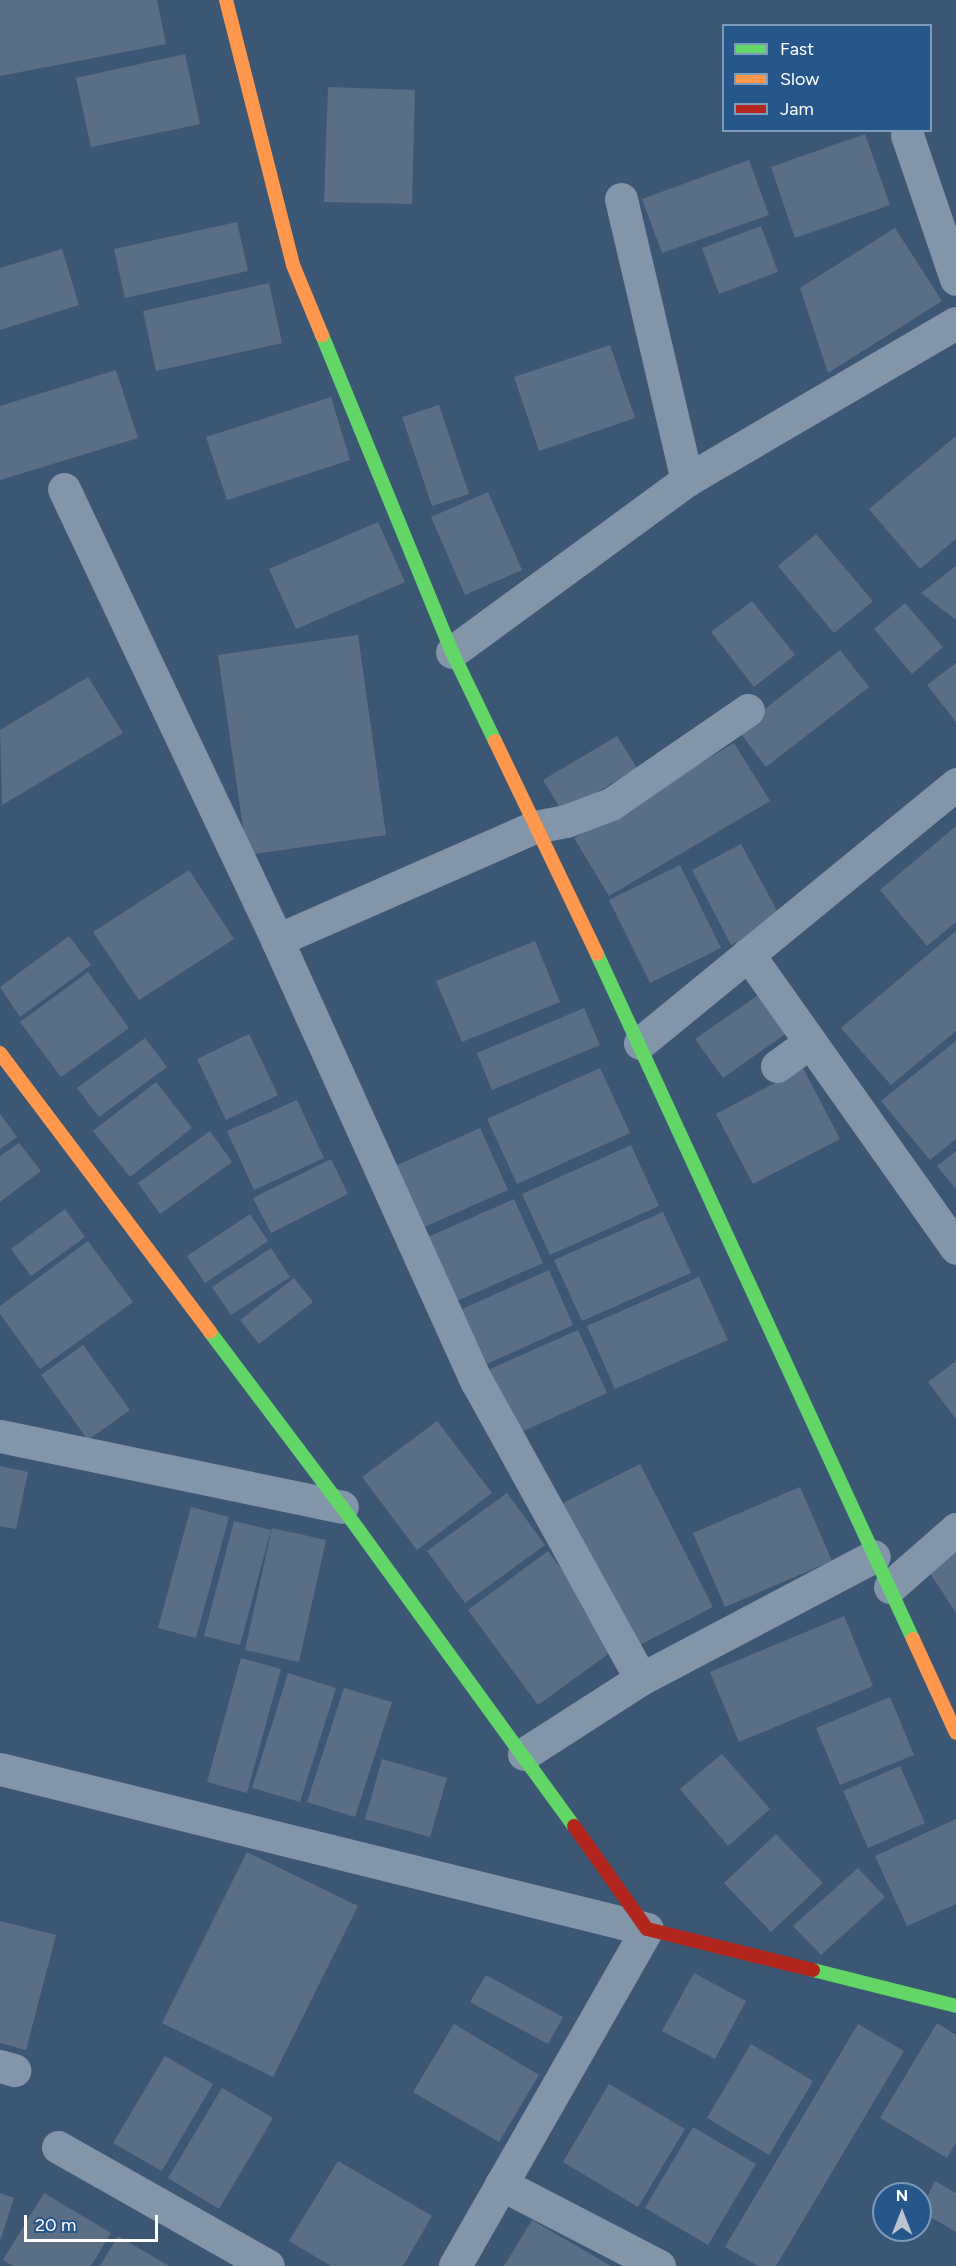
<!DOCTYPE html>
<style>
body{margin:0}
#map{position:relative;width:956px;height:2266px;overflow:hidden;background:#3c5774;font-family:Figtree,sans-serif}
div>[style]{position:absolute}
.building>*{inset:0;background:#5a6f85}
.street>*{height:33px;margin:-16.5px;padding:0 16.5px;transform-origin:16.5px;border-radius:16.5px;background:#8395a8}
.fast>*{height:14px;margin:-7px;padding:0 7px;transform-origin:7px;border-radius:7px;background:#63d668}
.slow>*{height:14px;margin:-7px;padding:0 7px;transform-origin:7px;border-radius:7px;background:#ff974d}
.jam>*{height:14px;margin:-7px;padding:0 7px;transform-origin:7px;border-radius:7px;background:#b3261e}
span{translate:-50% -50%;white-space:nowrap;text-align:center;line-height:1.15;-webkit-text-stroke:4.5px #26568a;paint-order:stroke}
.legend{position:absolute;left:722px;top:24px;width:210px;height:108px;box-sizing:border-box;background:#26568a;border:2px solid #7d9ab9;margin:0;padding:8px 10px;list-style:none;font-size:18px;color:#fff}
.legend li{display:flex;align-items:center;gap:12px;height:30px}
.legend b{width:30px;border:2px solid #7d9ab9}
.north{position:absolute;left:872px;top:2182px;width:60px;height:60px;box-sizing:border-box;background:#26568a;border:2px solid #7d9ab9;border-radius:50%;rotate:0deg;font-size:16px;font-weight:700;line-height:24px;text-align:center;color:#fff}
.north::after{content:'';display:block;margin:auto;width:21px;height:27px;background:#bbc4ce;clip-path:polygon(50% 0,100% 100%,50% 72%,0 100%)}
.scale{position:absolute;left:24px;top:2215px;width:134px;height:27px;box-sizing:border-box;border:3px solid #fff;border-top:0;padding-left:8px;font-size:18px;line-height:21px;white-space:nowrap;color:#fff;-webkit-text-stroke:4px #26568a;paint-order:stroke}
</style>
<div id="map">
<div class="building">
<div style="clip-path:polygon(0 0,157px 0,166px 44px,0 76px)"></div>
<div style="clip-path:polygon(185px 54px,200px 124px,91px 147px,76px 78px)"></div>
<div style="clip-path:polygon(328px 87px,415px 90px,412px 204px,324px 202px)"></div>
<div style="clip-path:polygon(865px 134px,890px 205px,795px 238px,771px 167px)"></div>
<div style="clip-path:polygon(749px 160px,769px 215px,662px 253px,642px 199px)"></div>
<div style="clip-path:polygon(237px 222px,248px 271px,125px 298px,114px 249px)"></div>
<div style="clip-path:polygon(761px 226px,778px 272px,719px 294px,702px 248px)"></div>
<div style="clip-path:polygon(895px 228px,942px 301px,828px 373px,800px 288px)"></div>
<div style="clip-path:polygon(62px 249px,79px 305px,0 330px,0 268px)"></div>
<div style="clip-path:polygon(269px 283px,282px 343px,156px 371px,143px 311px)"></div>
<div style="clip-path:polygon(610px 345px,635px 418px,539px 451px,514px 377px)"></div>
<div style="clip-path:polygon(116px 370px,138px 438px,0 480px,0 406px)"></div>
<div style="clip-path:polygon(331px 397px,350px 460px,227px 500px,206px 437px)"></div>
<div style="clip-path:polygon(439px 405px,469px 494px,432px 506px,402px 417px)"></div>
<div style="clip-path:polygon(956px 436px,956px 539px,920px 569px,869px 509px)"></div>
<div style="clip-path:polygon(488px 492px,522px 570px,465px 595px,431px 517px)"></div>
<div style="clip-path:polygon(378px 522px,405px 582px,296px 629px,269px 569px)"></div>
<div style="clip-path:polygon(816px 534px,873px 601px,834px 633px,778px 566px)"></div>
<div style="clip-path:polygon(956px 566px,956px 620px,921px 593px)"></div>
<div style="clip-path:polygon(752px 601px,795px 655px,754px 687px,711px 632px)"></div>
<div style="clip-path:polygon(905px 603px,943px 647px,912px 674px,874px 629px)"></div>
<div style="clip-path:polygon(358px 635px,386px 835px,247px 855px,218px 655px)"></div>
<div style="clip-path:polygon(840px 650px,869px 687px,766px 767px,738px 730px)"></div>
<div style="clip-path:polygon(956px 663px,956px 722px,927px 685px)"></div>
<div style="clip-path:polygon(88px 677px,123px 733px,2px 805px,0 730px)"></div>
<div style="clip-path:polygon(617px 736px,637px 768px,563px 813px,543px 780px)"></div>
<div style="clip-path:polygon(734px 743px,770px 801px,609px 896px,574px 838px)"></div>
<div style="clip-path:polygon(956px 826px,956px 922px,927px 946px,880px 890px)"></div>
<div style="clip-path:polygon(741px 844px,781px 918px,731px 945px,692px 870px)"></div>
<div style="clip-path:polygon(680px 865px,721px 948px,650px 983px,609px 900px)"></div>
<div style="clip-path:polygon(189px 870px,234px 939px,139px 1000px,93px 932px)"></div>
<div style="clip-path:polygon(956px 931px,956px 1031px,891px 1085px,841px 1028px)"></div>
<div style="clip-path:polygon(69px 936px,91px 965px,20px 1017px,0 987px)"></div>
<div style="clip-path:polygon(535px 941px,560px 1002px,462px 1042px,436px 981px)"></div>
<div style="clip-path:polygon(88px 972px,129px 1028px,61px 1077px,20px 1022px)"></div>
<div style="clip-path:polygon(764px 991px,791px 1030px,723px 1078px,695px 1039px)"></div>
<div style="clip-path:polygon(584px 1008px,600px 1045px,492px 1090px,477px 1053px)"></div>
<div style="clip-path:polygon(249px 1034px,278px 1095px,226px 1120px,197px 1059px)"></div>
<div style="clip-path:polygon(145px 1038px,167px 1067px,99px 1117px,77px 1088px)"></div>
<div style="clip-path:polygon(956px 1041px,956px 1139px,930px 1160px,881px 1101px)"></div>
<div style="clip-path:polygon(600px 1068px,630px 1133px,517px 1184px,487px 1119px)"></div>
<div style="clip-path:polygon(803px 1068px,840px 1139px,753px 1184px,716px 1114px)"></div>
<div style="clip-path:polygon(156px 1082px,192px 1128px,130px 1177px,93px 1131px)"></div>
<div style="clip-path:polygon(297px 1100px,324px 1158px,254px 1190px,227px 1131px)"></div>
<div style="clip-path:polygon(0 1114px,17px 1137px,0 1149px)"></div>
<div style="clip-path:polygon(480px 1128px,508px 1190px,422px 1228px,395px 1166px)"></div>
<div style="clip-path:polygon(210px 1131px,232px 1162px,160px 1214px,138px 1183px)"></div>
<div style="clip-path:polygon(19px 1143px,41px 1171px,0 1202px,0 1156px)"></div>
<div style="clip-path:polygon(631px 1145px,659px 1206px,550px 1255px,522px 1194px)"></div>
<div style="clip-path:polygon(956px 1151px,956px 1189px,937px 1166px)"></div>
<div style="clip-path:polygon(331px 1159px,348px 1194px,271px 1233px,253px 1198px)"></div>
<div style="clip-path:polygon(514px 1199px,543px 1263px,457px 1301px,428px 1237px)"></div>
<div style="clip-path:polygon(65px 1209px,85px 1237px,31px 1276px,11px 1249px)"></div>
<div style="clip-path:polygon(663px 1212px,691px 1273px,582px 1321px,554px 1260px)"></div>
<div style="clip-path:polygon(250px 1214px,268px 1241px,205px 1283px,187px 1256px)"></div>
<div style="clip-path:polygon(88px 1241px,133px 1302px,40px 1369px,0 1314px,0 1306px)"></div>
<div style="clip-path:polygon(271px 1248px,290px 1277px,231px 1315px,212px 1287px)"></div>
<div style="clip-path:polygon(549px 1270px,573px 1325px,487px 1364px,462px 1309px)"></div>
<div style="clip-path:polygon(699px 1277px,728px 1340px,615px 1389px,587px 1326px)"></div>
<div style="clip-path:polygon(294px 1278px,313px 1302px,259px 1344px,240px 1320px)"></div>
<div style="clip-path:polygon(578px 1330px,607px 1393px,517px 1434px,488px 1370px)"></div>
<div style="clip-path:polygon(83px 1345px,130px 1410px,88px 1440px,41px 1375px)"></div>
<div style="clip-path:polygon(956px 1361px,956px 1419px,928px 1382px)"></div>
<div style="clip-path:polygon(437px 1421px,492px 1493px,417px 1550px,362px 1477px)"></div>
<div style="clip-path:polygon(640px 1464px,713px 1607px,636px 1647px,563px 1503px)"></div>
<div style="clip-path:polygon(0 1466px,28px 1472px,16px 1529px,0 1526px)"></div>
<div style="clip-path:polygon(800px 1487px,832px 1561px,725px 1607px,693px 1533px)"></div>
<div style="clip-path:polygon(507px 1493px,545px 1545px,465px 1603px,427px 1551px)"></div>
<div style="clip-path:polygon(191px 1507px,229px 1517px,196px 1638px,158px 1628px)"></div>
<div style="clip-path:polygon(234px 1521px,271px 1530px,240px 1645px,204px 1636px)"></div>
<div style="clip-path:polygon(272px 1528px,326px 1540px,299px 1662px,245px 1650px)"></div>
<div style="clip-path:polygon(548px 1551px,618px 1647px,538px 1705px,468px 1610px)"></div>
<div style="clip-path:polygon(956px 1552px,956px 1613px,928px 1570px)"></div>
<div style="clip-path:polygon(844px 1616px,873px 1686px,739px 1742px,710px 1672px)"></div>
<div style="clip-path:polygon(241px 1658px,281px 1669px,247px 1793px,207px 1782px)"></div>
<div style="clip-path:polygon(288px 1673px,336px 1688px,300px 1802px,252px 1788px)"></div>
<div style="clip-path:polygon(344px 1688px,392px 1702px,355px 1817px,307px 1802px)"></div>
<div style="clip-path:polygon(890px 1697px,914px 1755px,840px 1785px,816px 1728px)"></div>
<div style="clip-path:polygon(722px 1754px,770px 1809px,728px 1846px,680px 1789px)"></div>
<div style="clip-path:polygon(382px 1759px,447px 1778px,430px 1837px,365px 1819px)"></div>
<div style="clip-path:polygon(900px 1766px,925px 1823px,868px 1848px,843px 1791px)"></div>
<div style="clip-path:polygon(956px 1819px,956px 1904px,907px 1926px,875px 1856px)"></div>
<div style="clip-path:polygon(776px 1834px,823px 1883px,771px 1932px,724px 1883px)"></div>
<div style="clip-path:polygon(247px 1852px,358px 1906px,273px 2077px,162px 2023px)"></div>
<div style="clip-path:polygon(858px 1868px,885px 1897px,821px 1955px,793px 1926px)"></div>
<div style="clip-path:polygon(0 1921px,56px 1935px,26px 2050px,0 2043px)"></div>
<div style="clip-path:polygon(694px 1973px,746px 2001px,715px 2059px,662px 2031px)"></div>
<div style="clip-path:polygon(486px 1975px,563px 2017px,548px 2044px,470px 2002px)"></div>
<div style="clip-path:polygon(937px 2023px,956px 2035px,956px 2143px,947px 2158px,880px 2118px)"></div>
<div style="clip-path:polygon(454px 2024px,539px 2075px,499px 2142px,413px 2092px)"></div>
<div style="clip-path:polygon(858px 2024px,904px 2051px,776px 2266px,758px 2266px,725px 2247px)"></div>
<div style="clip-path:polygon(751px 2044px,813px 2081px,769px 2155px,707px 2118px)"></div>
<div style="clip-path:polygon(165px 2056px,213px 2084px,162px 2171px,113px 2143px)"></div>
<div style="clip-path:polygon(609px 2084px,685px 2129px,638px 2207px,563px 2162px)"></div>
<div style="clip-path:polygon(222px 2088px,273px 2118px,219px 2209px,168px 2178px)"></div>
<div style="clip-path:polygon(693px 2127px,756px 2164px,708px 2245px,645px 2208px)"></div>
<div style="clip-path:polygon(338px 2161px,432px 2216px,403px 2266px,331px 2266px,289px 2241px)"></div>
<div style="clip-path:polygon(935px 2181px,956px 2193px,956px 2232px,920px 2211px)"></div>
<div style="clip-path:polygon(0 2193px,14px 2198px,0 2241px)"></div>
<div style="clip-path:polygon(44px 2193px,111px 2233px,91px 2266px,13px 2266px,3px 2260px)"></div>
<div style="clip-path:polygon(532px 2220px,611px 2266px,504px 2266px)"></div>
<div style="clip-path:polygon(118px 2236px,169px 2266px,100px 2266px)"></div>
</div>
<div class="street">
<div style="left:907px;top:135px;width:152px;rotate:71.2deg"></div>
<div style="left:621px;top:199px;width:289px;rotate:76.8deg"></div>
<div style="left:64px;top:489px;width:499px;rotate:64.7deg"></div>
<div style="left:277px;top:940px;width:282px;rotate:-23.7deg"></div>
<div style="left:535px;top:827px;width:32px;rotate:-11deg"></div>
<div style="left:566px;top:821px;width:48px;rotate:-20.7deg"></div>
<div style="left:611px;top:804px;width:166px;rotate:-34.5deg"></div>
<div style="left:452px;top:652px;width:291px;rotate:-36.2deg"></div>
<div style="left:687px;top:480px;width:311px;rotate:-30.3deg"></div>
<div style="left:277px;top:940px;width:485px;rotate:65.7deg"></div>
<div style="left:477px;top:1382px;width:339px;rotate:61.1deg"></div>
<div style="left:641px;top:1679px;width:263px;rotate:-27.8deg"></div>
<div style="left:748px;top:954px;width:360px;rotate:54.7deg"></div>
<div style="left:640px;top:1043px;width:409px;rotate:-39.3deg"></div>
<div style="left:777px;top:1066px;width:41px;rotate:-36deg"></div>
<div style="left:0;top:1436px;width:349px;rotate:11.7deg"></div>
<div style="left:890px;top:1587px;width:88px;rotate:-41.3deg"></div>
<div style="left:524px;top:1754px;width:139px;rotate:-32.7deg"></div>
<div style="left:0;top:1769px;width:666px;rotate:13.89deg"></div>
<div style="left:647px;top:1929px;width:388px;rotate:119.7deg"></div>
<div style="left:0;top:2066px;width:15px;rotate:16deg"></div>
<div style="left:58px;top:2147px;width:241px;rotate:29.5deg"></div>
<div style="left:501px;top:2184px;width:178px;rotate:27.4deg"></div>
</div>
<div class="fast">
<div style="left:322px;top:335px;width:343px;rotate:67.7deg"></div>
<div style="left:452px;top:652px;width:99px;rotate:64.2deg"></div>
<div style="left:597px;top:954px;width:754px;rotate:65.24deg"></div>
<div style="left:210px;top:1332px;width:219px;rotate:53deg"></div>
<div style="left:342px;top:1507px;width:394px;rotate:54deg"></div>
<div style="left:813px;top:1970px;width:147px;rotate:14.1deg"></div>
</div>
<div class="slow">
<div style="left:226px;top:0;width:273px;rotate:75.8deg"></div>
<div style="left:293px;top:265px;width:76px;rotate:67.5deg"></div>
<div style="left:495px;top:741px;width:236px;rotate:64.4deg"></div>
<div style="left:0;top:1053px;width:349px;rotate:53deg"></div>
<div style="left:913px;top:1639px;width:103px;rotate:65.4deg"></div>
</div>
<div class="jam">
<div style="left:574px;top:1826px;width:126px;rotate:54.7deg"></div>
<div style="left:647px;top:1929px;width:171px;rotate:13.9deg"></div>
</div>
<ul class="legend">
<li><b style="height:8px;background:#63d668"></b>Fast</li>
<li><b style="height:8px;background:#ff974d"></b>Slow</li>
<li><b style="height:8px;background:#b3261e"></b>Jam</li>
</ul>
<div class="north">N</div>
<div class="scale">20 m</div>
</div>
